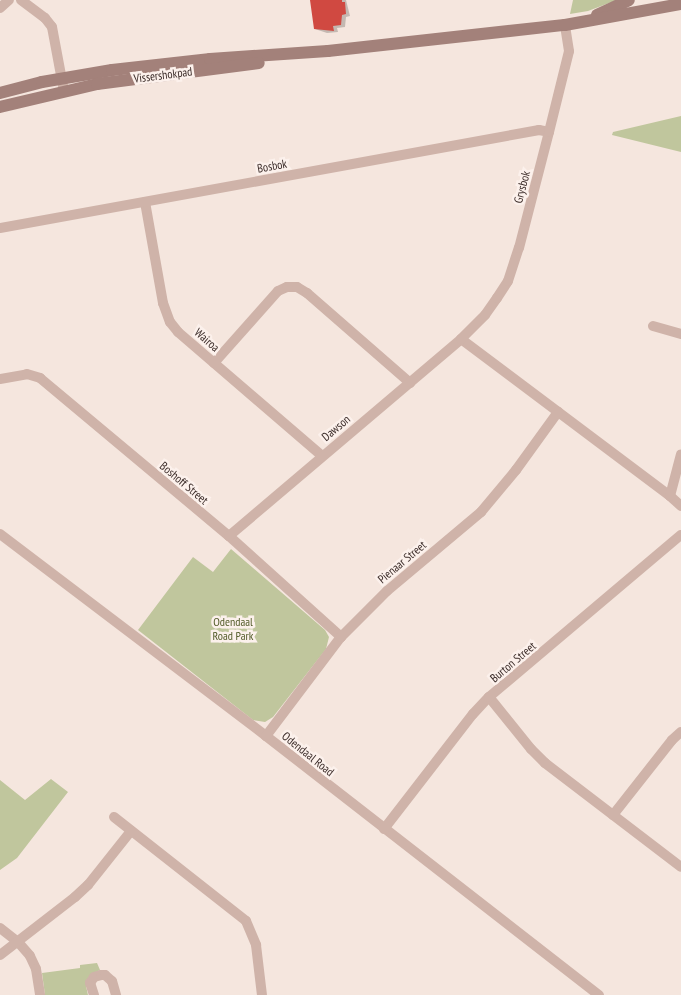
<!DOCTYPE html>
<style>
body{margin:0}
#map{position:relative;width:681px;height:995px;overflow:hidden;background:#f5e6de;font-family:"PT Sans Narrow",sans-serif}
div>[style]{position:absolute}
.green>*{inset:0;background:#c0c69d}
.shadow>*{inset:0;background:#0003}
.building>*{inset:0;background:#d04941}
.minor>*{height:10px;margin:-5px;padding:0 5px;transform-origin:5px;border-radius:5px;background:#cfb3a9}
.secondary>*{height:12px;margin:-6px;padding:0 6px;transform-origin:6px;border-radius:6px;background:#a3817a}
span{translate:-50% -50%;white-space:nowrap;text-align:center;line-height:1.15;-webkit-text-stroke:5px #fcf1ec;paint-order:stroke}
.street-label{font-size:12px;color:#3b2c29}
.park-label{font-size:12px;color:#535c2a}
</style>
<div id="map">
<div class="green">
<div style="clip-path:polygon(573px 0,617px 0,588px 11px,570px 14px)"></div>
<div style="clip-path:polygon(681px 116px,681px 152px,612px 135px,613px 132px)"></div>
<div style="clip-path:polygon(231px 549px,325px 630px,329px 637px,326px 649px,273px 717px,265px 722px,253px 720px,138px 630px,193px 557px,213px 572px)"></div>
<div style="clip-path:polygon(51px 779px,68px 792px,17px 858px,0 870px,0 780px,25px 800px)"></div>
<div style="clip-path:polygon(97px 963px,100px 970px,92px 974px,86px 986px,88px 995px,45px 995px,42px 973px,80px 968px,80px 965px)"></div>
</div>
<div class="shadow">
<div style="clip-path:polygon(311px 0,346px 0,350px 16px,346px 17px,345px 27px,337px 28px,338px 32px,327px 33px,315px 29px)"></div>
</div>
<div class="building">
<div style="clip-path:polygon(310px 0,342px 0,342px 2px,345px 2px,346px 14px,342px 15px,341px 25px,333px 26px,334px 31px,314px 29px)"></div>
</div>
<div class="minor">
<div style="left:21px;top:0;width:30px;rotate:37deg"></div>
<div style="left:45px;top:18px;width:11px;rotate:52deg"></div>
<div style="left:52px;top:27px;width:60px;rotate:79.4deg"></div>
<div style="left:0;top:8px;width:12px;rotate:-42deg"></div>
<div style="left:145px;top:202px;width:103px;rotate:79.9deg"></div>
<div style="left:163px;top:303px;width:20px;rotate:70deg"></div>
<div style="left:170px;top:322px;width:13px;rotate:51deg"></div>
<div style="left:178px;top:332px;width:190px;rotate:40.7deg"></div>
<div style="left:0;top:228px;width:548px;rotate:-10.3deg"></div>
<div style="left:539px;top:130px;width:10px;rotate:11deg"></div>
<div style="left:653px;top:326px;width:29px;rotate:16deg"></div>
<div style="left:461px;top:339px;width:261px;rotate:36.9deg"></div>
<div style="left:670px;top:496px;width:15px;rotate:42deg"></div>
<div style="left:214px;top:363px;width:96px;rotate:-48.4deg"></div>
<div style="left:278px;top:291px;width:10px;rotate:-24deg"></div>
<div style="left:287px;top:287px;width:10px"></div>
<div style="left:297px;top:287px;width:12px;rotate:31deg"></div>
<div style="left:307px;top:293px;width:137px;rotate:41.1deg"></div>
<div style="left:0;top:379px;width:27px;rotate:-10deg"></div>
<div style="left:27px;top:374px;width:14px;rotate:17deg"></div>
<div style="left:40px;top:378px;width:246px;rotate:39.9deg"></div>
<div style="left:229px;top:536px;width:151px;rotate:42deg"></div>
<div style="left:670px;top:496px;width:43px;rotate:-75.3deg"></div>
<div style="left:0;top:534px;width:334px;rotate:37.2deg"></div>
<div style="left:266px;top:736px;width:422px;rotate:37.9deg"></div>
<div style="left:229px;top:536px;width:304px;rotate:-40.3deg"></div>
<div style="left:461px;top:339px;width:34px;rotate:-45deg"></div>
<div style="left:485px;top:315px;width:21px;rotate:-55deg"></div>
<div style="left:497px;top:298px;width:20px;rotate:-57deg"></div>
<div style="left:508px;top:281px;width:35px;rotate:-72deg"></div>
<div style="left:519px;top:248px;width:120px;rotate:-75.5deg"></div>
<div style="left:549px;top:132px;width:83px;rotate:-76.1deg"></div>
<div style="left:569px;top:51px;width:26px;rotate:-99deg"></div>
<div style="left:489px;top:697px;width:67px;rotate:51.1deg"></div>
<div style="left:531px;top:749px;width:20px;rotate:45deg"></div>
<div style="left:545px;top:763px;width:171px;rotate:37.4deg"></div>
<div style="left:266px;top:736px;width:124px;rotate:-52.9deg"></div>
<div style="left:341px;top:637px;width:65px;rotate:-45deg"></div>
<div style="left:387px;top:591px;width:123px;rotate:-40deg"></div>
<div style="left:481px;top:512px;width:55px;rotate:-50.2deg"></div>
<div style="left:516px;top:470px;width:72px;rotate:-54.1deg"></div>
<div style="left:613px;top:815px;width:95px;rotate:-51.8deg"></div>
<div style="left:672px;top:740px;width:12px;rotate:-42deg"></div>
<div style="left:114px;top:817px;width:168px;rotate:38.2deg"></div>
<div style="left:246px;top:921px;width:26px;rotate:67deg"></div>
<div style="left:256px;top:945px;width:50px;rotate:83.2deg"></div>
<div style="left:384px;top:829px;width:145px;rotate:-52.3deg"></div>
<div style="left:473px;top:714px;width:23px;rotate:-47deg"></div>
<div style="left:489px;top:697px;width:251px;rotate:-40.2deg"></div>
<div style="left:0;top:928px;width:23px;rotate:38deg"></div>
<div style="left:18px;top:942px;width:18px;rotate:49deg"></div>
<div style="left:30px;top:956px;width:14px;rotate:65deg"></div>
<div style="left:36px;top:969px;width:26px;rotate:81deg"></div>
<div style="left:0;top:955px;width:95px;rotate:-37.7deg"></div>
<div style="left:75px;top:897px;width:18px;rotate:-43deg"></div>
<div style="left:88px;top:885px;width:69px;rotate:-51.5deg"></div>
<div style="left:94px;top:995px;width:13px;rotate:-108deg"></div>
<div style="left:90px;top:983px;width:7px;rotate:-56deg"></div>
<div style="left:94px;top:977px;width:7px;rotate:-16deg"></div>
<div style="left:101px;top:975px;width:4px"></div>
<div style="left:105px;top:975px;width:9px;rotate:41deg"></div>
<div style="left:112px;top:981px;width:15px;rotate:74deg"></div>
</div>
<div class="secondary">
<div style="left:597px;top:15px;width:35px;rotate:-25deg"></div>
<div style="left:0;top:93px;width:43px;rotate:-14.7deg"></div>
<div style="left:42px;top:82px;width:71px;rotate:-9.7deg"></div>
<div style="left:112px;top:70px;width:99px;rotate:-6.4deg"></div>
<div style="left:210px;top:59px;width:118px;rotate:-3.9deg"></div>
<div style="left:328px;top:51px;width:238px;rotate:-6.3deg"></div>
<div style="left:565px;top:25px;width:118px;rotate:-10.3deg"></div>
<div style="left:0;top:107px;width:100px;rotate:-13.3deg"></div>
<div style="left:97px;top:84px;width:163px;rotate:-7.4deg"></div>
</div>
<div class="street-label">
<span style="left:163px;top:75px;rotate:-7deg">Vissershokpad</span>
<span style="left:272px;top:166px;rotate:-10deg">Bosbok</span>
<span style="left:522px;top:187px;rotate:-75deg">Grysbok</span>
<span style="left:207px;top:340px;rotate:41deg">Wairoa</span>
<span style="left:336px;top:428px;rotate:-40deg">Dawson</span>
<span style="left:184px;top:483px;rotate:40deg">Boshoff Street</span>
<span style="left:402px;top:562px;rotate:-40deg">Pienaar Street</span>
<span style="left:513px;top:662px;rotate:-40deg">Burton Street</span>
<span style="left:308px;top:754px;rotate:39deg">Odendaal Road</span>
</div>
<div class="park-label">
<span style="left:233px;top:629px">Odendaal<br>Road Park</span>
</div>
</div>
